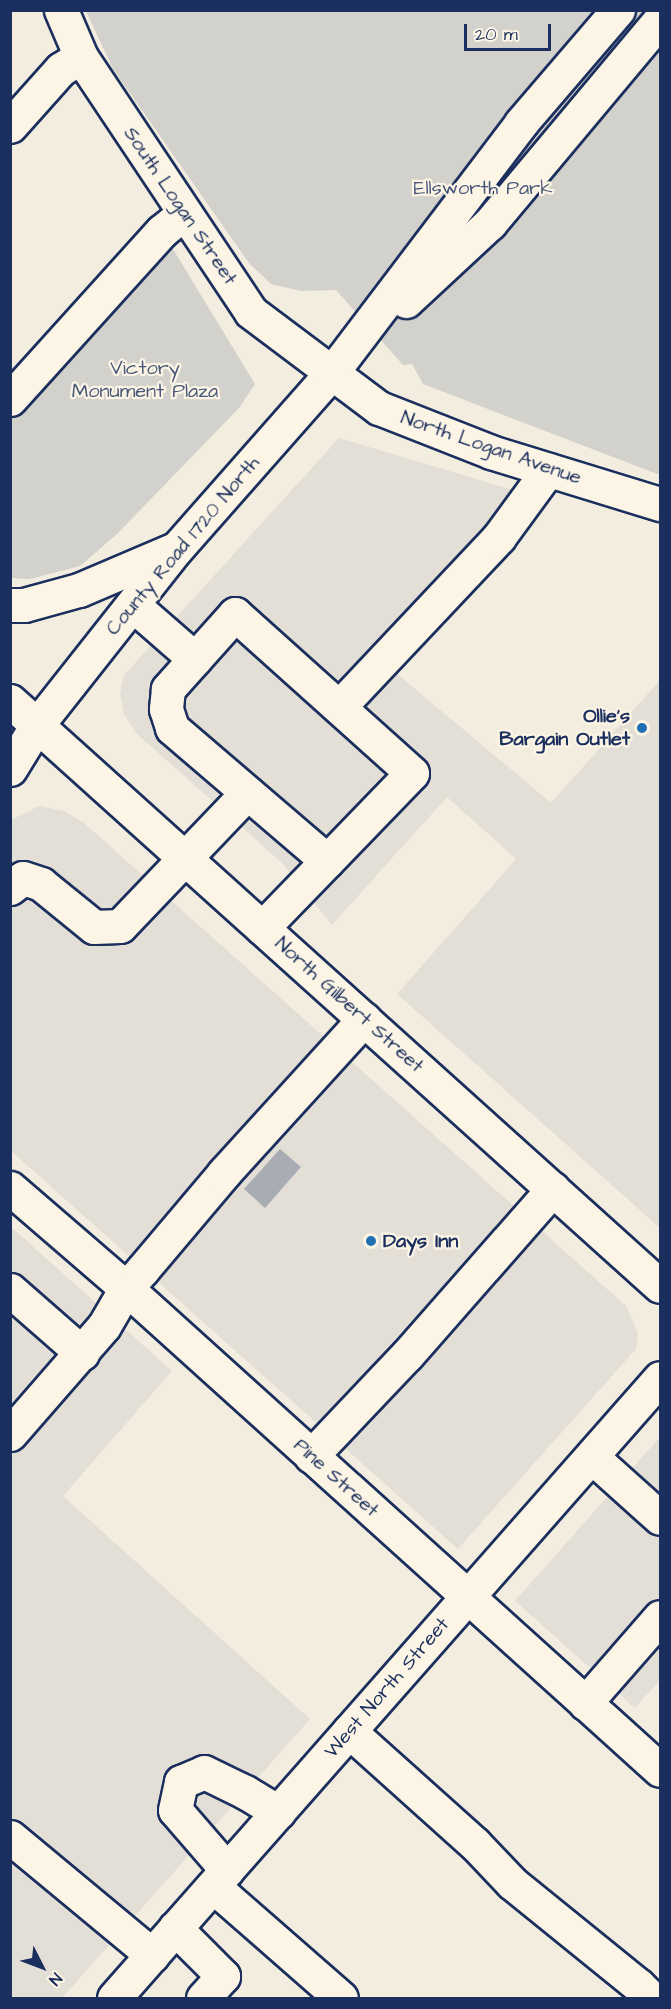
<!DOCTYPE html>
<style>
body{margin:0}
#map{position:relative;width:671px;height:2009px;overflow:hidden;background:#f3ede0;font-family:"Architects Daughter",sans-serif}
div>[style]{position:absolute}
.built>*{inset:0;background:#e3dfd6}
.green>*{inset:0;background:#d3d1cc}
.water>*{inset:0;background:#a9acb3}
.roads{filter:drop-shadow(2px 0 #1b2f5e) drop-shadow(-2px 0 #1b2f5e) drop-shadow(0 2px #1b2f5e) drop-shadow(0 -2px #1b2f5e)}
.minor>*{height:33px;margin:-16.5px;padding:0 16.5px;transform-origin:16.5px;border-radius:16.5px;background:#fcf5e5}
.major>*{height:33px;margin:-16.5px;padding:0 16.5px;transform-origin:16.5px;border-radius:16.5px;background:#fcf5e5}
.dots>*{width:16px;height:16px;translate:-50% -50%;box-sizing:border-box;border:3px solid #fcf5e5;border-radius:50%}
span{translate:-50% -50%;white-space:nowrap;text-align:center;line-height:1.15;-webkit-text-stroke:4.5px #fcf5e5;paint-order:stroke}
.park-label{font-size:20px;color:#49587a}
.street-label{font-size:20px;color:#1b2f5e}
.poi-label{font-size:20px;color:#1b2f5e;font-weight:700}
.right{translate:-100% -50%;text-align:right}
.left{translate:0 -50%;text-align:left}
.frame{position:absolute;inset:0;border:12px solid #1b2f5e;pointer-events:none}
.north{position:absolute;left:12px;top:1937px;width:60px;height:60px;-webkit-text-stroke:4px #fcf5e5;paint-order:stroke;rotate:132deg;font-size:16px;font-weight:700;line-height:24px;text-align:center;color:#1b2f5e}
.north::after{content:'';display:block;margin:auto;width:21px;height:27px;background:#1b2f5e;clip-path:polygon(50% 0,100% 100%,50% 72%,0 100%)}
.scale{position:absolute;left:464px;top:24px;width:87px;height:27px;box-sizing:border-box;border:3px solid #1b2f5e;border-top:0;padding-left:8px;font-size:18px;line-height:21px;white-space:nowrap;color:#1b2f5e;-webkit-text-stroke:4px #fcf5e5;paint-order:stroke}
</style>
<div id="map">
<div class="built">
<div style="clip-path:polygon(339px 438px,530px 495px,382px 661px,551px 803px,660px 680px,660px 1228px,397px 994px,516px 859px,447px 797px,332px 925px,282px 863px,136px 733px,124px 714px,120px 694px,124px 675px)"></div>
<div style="clip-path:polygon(39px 806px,64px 811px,84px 823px,626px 1306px,638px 1333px,636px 1349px,458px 1549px,11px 1151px,11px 820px)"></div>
<div style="clip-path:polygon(10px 1226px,172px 1371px,63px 1496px,310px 1719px,62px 1998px,11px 1998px)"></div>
<div style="clip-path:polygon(660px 1437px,660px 1680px,635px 1708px,515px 1601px)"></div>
</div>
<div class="green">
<div style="clip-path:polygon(86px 11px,660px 11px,660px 475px,423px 384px,412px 364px,403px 365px,336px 290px,301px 291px,271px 284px,249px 263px,113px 69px)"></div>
<div style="clip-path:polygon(162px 231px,255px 384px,239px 408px,117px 534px,80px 566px,30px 579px,11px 578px,11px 399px)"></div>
</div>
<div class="water">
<div style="clip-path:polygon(280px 1149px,301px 1167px,265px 1208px,244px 1189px)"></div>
</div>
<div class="roads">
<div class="minor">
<div style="left:61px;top:10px;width:51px;rotate:66.9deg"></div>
<div style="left:81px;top:57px;width:306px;rotate:56.3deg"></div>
<div style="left:251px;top:312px;width:160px;rotate:36.9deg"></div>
<div style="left:379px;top:408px;width:120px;rotate:21.4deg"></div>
<div style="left:491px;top:452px;width:177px;rotate:17.1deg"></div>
<div style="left:10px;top:126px;width:76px;rotate:-48.2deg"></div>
<div style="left:61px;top:69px;width:23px;rotate:-31deg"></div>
<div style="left:10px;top:399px;width:227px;rotate:-47.9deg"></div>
<div style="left:162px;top:231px;width:27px;rotate:-39deg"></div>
<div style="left:133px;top:605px;width:82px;rotate:41.1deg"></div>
<div style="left:339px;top:707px;width:233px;rotate:-46.7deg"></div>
<div style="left:499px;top:537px;width:83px;rotate:-53.8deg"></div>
<div style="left:10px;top:888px;width:16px;rotate:-38deg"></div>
<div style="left:23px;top:878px;width:19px;rotate:18deg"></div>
<div style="left:41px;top:884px;width:68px;rotate:39.1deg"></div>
<div style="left:94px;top:927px;width:26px;rotate:-2deg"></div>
<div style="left:120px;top:926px;width:184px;rotate:-46.3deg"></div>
<div style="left:262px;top:928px;width:93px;rotate:-45.9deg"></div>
<div style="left:327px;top:861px;width:122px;rotate:-46deg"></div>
<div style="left:412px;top:773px;width:238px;rotate:-138.1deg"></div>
<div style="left:235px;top:614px;width:101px;rotate:131.8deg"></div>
<div style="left:168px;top:689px;width:20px;rotate:96deg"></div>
<div style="left:166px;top:709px;width:20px;rotate:72deg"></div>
<div style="left:172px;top:728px;width:204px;rotate:40.6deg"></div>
<div style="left:10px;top:1188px;width:153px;rotate:40.8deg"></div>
<div style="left:126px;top:1288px;width:719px;rotate:42.07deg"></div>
<div style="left:10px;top:1290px;width:96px;rotate:41.2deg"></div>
<div style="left:10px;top:1434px;width:143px;rotate:-49deg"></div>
<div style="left:104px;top:1326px;width:44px;rotate:-59.9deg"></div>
<div style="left:126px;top:1288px;width:25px;rotate:-48deg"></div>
<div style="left:143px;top:1269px;width:126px;rotate:-49.8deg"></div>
<div style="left:224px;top:1173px;width:208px;rotate:-47.7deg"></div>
<div style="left:311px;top:1456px;width:139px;rotate:-46.5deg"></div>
<div style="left:407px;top:1355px;width:221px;rotate:-48.7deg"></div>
<div style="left:592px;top:1457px;width:91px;rotate:41.9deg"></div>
<div style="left:585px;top:1703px;width:114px;rotate:-48.9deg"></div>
<div style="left:349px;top:1731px;width:169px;rotate:41.9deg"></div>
<div style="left:475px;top:1844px;width:54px;rotate:46.5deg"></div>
<div style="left:512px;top:1883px;width:162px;rotate:39deg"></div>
<div style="left:638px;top:1985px;width:18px;rotate:45deg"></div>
<div style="left:10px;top:1837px;width:185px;rotate:39.7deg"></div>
<div style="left:227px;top:1870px;width:79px;rotate:-130.9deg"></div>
<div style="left:175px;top:1810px;width:29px;rotate:-78deg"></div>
<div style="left:181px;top:1782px;width:25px;rotate:-23deg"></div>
<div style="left:204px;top:1772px;width:46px;rotate:26deg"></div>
<div style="left:245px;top:1792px;width:39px;rotate:31deg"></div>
<div style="left:213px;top:1886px;width:170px;rotate:41.2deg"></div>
<div style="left:175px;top:1928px;width:68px;rotate:45deg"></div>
<div style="left:223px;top:1976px;width:30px;rotate:132deg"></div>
<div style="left:114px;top:1998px;width:826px;rotate:-48.63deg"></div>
</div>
<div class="major">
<div style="left:406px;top:301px;width:115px;rotate:-42.9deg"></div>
<div style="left:490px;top:223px;width:265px;rotate:-50.1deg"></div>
<div style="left:10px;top:605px;width:14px"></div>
<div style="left:24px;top:605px;width:57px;rotate:-15.3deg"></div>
<div style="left:79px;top:590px;width:102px;rotate:-23.1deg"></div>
<div style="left:10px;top:701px;width:874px;rotate:41.99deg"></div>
<div style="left:10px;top:769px;width:52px;rotate:-58.5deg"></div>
<div style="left:37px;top:725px;width:226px;rotate:-51.7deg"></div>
<div style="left:177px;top:548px;width:236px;rotate:-48.6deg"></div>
<div style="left:333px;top:371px;width:311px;rotate:-52.8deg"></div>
<div style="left:521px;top:123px;width:149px;rotate:-49.4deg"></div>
</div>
</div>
<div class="dots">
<div style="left:642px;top:728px;background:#1f6fb2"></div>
<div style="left:371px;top:1241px;background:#1f6fb2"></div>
</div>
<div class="park-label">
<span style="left:483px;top:188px">Ellsworth Park</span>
<span style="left:145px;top:380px">Victory<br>Monument Plaza</span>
</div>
<div class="street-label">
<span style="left:180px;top:206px;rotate:56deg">South Logan Street</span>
<span style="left:491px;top:448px;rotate:19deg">North Logan Avenue</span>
<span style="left:183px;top:546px;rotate:-50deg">County Road 1720 North</span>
<span style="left:349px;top:1005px;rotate:42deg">North Gilbert Street</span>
<span style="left:336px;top:1478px;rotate:42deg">Pine Street</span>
<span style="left:387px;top:1688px;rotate:-49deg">West North Street</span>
</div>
<div class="poi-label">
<span class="right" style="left:630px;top:728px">Ollie's<br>Bargain Outlet</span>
<span class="left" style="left:383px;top:1241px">Days Inn</span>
</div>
<div class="frame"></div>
<div class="north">N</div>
<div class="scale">20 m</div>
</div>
